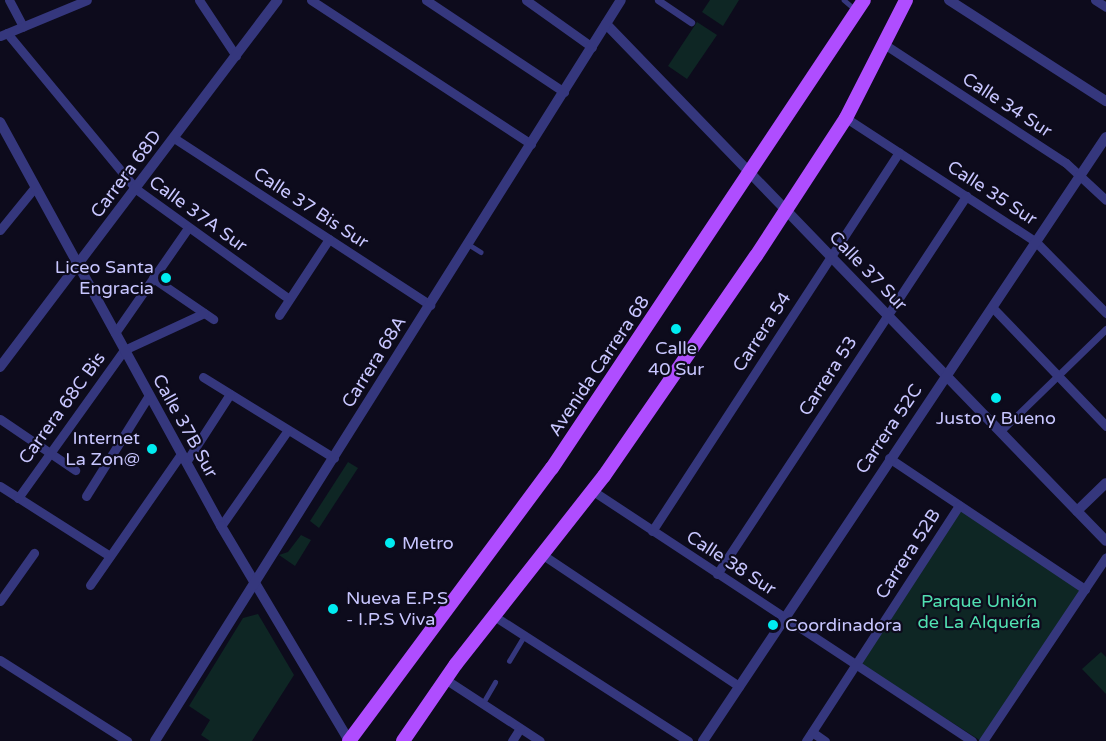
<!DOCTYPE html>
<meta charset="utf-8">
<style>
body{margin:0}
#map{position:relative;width:1106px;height:741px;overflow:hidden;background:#0d0b1c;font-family:"Varela Round",sans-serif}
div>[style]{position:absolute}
.green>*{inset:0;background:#0e2624}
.service>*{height:4.5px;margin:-2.25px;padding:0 2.25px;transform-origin:2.25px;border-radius:2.25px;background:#35377d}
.pedestrian>*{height:7px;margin:-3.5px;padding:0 3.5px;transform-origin:3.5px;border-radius:3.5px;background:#35377d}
.minor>*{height:9px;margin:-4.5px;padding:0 4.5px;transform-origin:4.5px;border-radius:4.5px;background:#35377d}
.tertiary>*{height:10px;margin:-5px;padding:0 5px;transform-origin:5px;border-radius:5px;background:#35377d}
.primary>*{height:14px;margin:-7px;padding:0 7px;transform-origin:7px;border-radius:7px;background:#af4dff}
.dots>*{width:16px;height:16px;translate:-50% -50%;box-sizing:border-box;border:3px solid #0d0b1c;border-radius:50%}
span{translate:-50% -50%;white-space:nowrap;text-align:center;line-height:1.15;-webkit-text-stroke:4.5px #0d0b1c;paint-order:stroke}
.street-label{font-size:18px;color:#c8c6ff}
.poi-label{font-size:18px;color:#c8c6ff}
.right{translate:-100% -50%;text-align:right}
.left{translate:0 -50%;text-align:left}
.park-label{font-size:18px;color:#51e0b1}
</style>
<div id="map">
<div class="green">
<div style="clip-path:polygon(710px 0,739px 0,723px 26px,702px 12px)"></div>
<div style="clip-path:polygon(697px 22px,717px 35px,687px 79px,668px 66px)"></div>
<div style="clip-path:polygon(348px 462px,358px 468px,319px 528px,310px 521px)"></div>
<div style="clip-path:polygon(960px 508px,1083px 590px,981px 741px,860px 664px)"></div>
<div style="clip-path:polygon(301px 535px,311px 540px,295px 566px,279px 555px,288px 552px)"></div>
<div style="clip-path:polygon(258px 614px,294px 675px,252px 741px,210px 741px,201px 735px,210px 720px,189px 706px,243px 618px)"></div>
<div style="clip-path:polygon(1101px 652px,1106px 657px,1106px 694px,1082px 669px)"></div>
</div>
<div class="service">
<div style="left:844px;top:0;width:16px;rotate:40deg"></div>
<div style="left:468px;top:244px;width:15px;rotate:32deg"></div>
<div style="left:509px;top:661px;width:29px;rotate:-59deg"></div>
<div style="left:483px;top:703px;width:24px;rotate:-60deg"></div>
</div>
<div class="pedestrian">
<div style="left:658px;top:0;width:40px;rotate:34deg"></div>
<div style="left:1000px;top:432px;width:148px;rotate:-44.2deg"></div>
</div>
<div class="minor">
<div style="left:9px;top:0;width:30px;rotate:62deg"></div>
<div style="left:199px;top:0;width:67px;rotate:56.5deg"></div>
<div style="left:311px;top:0;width:263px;rotate:33.2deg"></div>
<div style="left:426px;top:0;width:166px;rotate:33.7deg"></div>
<div style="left:526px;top:0;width:81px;rotate:35.5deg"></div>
<div style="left:1095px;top:0;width:13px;rotate:32deg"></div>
<div style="left:7px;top:33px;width:202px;rotate:50.4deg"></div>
<div style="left:136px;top:189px;width:188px;rotate:35.7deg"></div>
<div style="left:0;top:36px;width:94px;rotate:-22.5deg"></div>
<div style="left:884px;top:44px;width:217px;rotate:33.2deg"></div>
<div style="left:1066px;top:163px;width:54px;rotate:42.8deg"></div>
<div style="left:846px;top:118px;width:227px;rotate:33.1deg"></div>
<div style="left:1036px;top:242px;width:100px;rotate:45.4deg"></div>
<div style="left:174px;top:138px;width:306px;rotate:33.1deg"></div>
<div style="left:0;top:230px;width:55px;rotate:-50.9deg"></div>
<div style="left:153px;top:278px;width:73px;rotate:34.3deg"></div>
<div style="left:992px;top:307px;width:165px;rotate:46.2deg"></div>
<div style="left:279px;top:315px;width:91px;rotate:-56.7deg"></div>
<div style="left:115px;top:333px;width:128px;rotate:-55.2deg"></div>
<div style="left:203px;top:377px;width:154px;rotate:31.7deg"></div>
<div style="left:0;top:419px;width:91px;rotate:34.2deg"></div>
<div style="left:889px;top:458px;width:236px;rotate:33.8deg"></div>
<div style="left:186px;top:462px;width:81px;rotate:-57.1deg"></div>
<div style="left:0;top:486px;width:130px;rotate:32.5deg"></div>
<div style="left:593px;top:491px;width:454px;rotate:33.4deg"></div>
<div style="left:86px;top:496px;width:119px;rotate:-58deg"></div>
<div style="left:18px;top:498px;width:182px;rotate:-54.4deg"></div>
<div style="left:124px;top:350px;width:88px;rotate:-24.8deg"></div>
<div style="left:221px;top:526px;width:117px;rotate:-55.1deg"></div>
<div style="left:652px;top:531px;width:452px;rotate:-56.9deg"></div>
<div style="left:543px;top:555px;width:236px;rotate:33.8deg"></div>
<div style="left:717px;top:574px;width:453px;rotate:-56.6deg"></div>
<div style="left:90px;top:585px;width:160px;rotate:-55.2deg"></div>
<div style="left:0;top:601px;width:59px;rotate:-54.7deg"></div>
<div style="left:494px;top:616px;width:231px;rotate:32.8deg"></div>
<div style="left:0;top:660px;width:151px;rotate:32.5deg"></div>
<div style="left:445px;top:679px;width:113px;rotate:33.1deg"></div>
<div style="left:812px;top:732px;width:16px;rotate:35deg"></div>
<div style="left:512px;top:741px;width:15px;rotate:-58deg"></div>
<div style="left:806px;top:741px;width:281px;rotate:-57deg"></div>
<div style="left:983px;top:741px;width:221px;rotate:-56.2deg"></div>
</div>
<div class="tertiary">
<div style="left:949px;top:0;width:187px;rotate:32.8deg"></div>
<div style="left:606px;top:24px;width:719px;rotate:45.96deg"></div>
<div style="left:0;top:122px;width:460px;rotate:61.3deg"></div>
<div style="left:221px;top:526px;width:250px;rotate:59.2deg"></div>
<div style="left:0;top:367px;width:460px;rotate:-52.9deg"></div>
<div style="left:1077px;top:511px;width:40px;rotate:-44deg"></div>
<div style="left:155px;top:741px;width:875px;rotate:-57.84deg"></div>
<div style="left:703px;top:741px;width:726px;rotate:-56.29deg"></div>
</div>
<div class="primary">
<div style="left:349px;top:741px;width:340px;rotate:-53.4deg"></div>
<div style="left:552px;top:468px;width:562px;rotate:-56.31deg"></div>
<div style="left:403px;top:741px;width:93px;rotate:-55.5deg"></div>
<div style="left:456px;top:664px;width:239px;rotate:-51.8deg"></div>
<div style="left:604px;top:476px;width:267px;rotate:-55.4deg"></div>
<div style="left:756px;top:256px;width:165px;rotate:-56.9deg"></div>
<div style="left:846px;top:118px;width:132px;rotate:-63deg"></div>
</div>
<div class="dots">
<div style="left:166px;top:278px;background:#00ecf1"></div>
<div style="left:676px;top:329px;background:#00ecf1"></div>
<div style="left:996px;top:398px;background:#00ecf1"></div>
<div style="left:152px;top:449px;background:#00ecf1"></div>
<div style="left:390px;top:543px;background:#00ecf1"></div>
<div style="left:333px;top:609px;background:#00ecf1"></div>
<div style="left:773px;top:625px;background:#00ecf1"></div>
</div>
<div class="street-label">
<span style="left:1007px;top:105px;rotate:33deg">Calle 34 Sur</span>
<span style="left:126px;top:174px;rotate:-53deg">Carrera 68D</span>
<span style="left:992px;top:193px;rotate:33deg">Calle 35 Sur</span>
<span style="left:311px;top:208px;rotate:33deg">Calle 37 Bis Sur</span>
<span style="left:198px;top:214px;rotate:36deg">Calle 37A Sur</span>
<span style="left:868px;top:271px;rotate:46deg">Calle 37 Sur</span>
<span style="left:762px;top:332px;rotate:-57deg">Carrera 54</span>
<span style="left:374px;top:362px;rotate:-58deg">Carrera 68A</span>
<span style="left:599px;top:366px;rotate:-56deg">Avenida Carrera 68</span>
<span style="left:828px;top:376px;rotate:-57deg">Carrera 53</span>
<span style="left:62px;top:408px;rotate:-54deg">Carrera 68C Bis</span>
<span style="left:185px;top:426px;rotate:61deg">Calle 37B Sur</span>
<span style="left:889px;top:429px;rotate:-56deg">Carrera 52C</span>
<span style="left:908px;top:554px;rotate:-57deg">Carrera 52B</span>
<span style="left:731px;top:563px;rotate:33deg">Calle 38 Sur</span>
</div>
<div class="poi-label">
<span class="right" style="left:154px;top:278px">Liceo Santa<br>Engracia</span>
<span style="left:676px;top:359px">Calle<br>40 Sur</span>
<span style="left:996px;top:418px">Justo y Bueno</span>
<span class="right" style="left:140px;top:449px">Internet<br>La Zon@</span>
<span class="left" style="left:402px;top:543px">Metro</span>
<span class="left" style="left:346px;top:609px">Nueva E.P.S<br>- I.P.S Viva</span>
<span class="left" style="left:785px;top:625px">Coordinadora</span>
</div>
<div class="park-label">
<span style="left:979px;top:612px">Parque Unión<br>de La Alquería</span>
</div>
</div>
